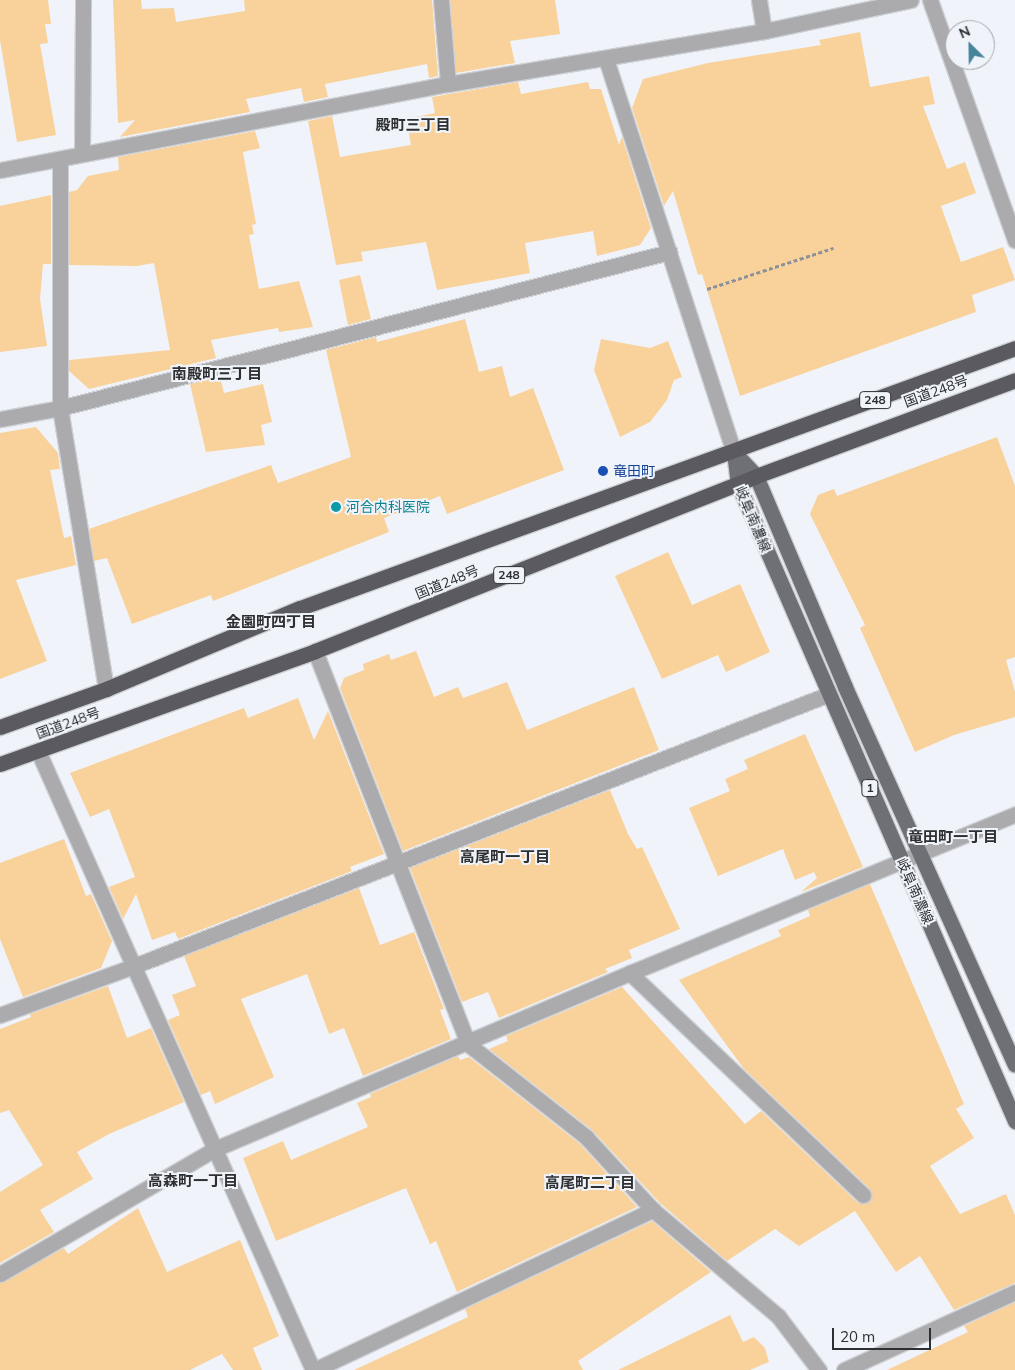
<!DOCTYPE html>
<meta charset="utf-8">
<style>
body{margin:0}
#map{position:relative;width:1015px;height:1370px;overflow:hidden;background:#f0f4fa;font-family:Mulish,"Noto Sans JP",sans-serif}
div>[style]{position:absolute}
.building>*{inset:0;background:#f9d19b}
.path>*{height:3px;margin-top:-1.5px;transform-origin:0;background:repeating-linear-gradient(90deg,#8e9195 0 4px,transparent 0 6.5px)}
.roads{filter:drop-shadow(1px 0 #cdd1d6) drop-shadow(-1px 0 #cdd1d6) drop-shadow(0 1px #cdd1d6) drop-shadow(0 -1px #cdd1d6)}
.lane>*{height:15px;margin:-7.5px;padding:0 7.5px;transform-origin:7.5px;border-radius:7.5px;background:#ababae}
.street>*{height:15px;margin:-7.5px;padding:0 7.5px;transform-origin:7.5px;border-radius:7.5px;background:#ababae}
.primary>*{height:15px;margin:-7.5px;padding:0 7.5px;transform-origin:7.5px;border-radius:7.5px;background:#6f7075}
.highway>*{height:15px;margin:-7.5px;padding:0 7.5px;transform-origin:7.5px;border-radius:7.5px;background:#5a5a60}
.dots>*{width:14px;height:14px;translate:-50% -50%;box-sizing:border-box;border:2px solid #f0f4fa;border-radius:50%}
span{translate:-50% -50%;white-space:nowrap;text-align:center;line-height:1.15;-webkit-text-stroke:4px #f0f4fa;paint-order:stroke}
.shield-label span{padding:1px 4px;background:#f0f4fa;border:1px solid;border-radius:4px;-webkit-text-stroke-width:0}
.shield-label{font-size:12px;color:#2d2f31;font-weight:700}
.street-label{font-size:14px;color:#2d2f31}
.transit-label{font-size:14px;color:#164399}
.left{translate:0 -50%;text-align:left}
.culture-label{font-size:14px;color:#0d838f}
.neighbourhood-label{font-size:15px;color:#2d2f31;font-weight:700}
.north{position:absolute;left:945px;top:20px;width:50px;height:50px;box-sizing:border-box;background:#f0f4fa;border:1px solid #a2a5aa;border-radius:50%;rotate:337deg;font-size:14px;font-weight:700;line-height:20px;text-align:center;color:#2d2f31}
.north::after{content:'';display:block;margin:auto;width:18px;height:22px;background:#458499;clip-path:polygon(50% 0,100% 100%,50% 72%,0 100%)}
.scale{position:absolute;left:832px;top:1328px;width:99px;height:22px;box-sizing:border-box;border:2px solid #2d2f31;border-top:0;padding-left:6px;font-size:15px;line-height:18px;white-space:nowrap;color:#2d2f31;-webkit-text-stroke:4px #f0f4fa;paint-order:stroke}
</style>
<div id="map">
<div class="building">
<div style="clip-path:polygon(0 0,48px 0,51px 24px,45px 24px,48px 43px,40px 44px,56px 135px,17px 142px,0 40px)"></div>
<div style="clip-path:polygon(113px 0,141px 0,142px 9px,174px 8px,176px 22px,245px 11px,244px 0,432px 0,438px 76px,429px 78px,427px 64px,325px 84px,328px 97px,304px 102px,301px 88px,246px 99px,250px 112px,120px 137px,135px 120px,118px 123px)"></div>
<div style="clip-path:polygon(450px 0,555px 0,560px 34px,510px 41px,515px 63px,456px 73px)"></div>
<div style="clip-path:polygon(860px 32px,870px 87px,929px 76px,935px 104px,923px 106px,947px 169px,965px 162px,976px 193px,941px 206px,961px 262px,1003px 247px,1015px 280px,972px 295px,976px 312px,740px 396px,702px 274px,698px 275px,673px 191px,664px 206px,632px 108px,643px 79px,708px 63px,821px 45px,819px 40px)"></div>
<div style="clip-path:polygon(518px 82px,521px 94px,588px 82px,590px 89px,601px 89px,619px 145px,622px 137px,651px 228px,640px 245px,597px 256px,593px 231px,525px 243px,530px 273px,437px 290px,426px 242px,361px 252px,363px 261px,336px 265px,308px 121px,332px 116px,340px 157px,411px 145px,406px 119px,435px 113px,432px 97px)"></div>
<div style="clip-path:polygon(255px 131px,260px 148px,243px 152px,256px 224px,252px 225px,254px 234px,249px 235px,259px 289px,299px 281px,313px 327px,279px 332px,278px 328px,211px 340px,216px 358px,89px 389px,69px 371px,69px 360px,170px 350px,154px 263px,137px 266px,69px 265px,69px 192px,77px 190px,88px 176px,119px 170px,118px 157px)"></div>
<div style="clip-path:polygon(51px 195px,51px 264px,43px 264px,40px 299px,47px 346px,0 352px,0 206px)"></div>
<div style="clip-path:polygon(360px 275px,371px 319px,348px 325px,339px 280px)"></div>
<div style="clip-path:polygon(465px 319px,479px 372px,502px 366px,510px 397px,533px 388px,564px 470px,447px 514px,440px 496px,384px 518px,389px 532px,213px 601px,211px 595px,132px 624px,107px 558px,94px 561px,89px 529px,271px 465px,278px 483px,351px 457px,326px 350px,376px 337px,377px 342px)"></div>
<div style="clip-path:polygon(601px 339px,650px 348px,668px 341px,682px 377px,674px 380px,667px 400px,650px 422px,620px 437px,594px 370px)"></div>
<div style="clip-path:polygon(220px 377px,224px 393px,263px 384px,272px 422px,261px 425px,265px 445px,206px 452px,190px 384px)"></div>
<div style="clip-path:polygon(36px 427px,58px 453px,60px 469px,50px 470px,64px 538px,71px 536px,76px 565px,16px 580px,47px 661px,0 679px,0 433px)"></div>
<div style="clip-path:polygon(997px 437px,1015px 486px,1015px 657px,1006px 660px,1015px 692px,1015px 717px,954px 735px,915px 752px,860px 628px,865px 625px,810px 514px,818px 495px,834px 489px,837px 496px)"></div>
<div style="clip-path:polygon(668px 552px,692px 605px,740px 584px,770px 652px,726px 672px,718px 655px,662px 679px,615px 576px)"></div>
<div style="clip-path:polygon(416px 651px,434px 697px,458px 687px,463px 698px,507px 682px,527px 730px,634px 687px,659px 750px,403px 851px,340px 688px,344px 678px,364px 670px,363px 664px,389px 654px,391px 660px)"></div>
<div style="clip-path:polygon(298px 698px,314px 740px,328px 711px,384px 854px,350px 867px,352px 871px,178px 939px,175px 932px,152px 940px,136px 894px,123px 919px,109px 887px,135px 877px,109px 809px,90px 817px,70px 773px,244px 708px,248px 718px)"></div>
<div style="clip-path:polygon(805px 734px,863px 867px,801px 892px,817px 878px,814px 872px,795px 880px,783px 849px,718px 876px,689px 808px,730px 791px,725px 779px,748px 769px,744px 760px)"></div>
<div style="clip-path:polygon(610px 790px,628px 834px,637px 849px,642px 847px,680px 929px,629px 950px,632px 958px,605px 969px,608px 972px,499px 1018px,488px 992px,462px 1002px,410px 868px)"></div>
<div style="clip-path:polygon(64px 839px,86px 896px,91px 894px,112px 941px,101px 968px,23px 997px,0 939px,0 863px)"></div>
<div style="clip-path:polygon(870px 884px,964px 1104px,956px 1109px,974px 1138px,930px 1166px,960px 1214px,1006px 1194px,1015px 1215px,1015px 1283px,954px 1310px,920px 1256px,896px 1272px,855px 1211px,799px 1246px,775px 1229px,727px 1261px,660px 1203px,592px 1130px,489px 1049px,508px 1041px,506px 1036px,622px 987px,745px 1124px,761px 1111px,857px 1202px,866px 1204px,872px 1197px,869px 1188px,744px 1069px,679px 980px,781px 936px,778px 930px,810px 916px,808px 910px)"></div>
<div style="clip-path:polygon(359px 888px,380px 945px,414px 932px,444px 1009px,440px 1010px,451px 1039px,363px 1076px,344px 1028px,329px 1034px,307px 974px,241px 999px,274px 1077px,215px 1104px,210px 1091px,201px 1095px,168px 1020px,180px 1015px,172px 995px,196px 986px,184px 956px)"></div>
<div style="clip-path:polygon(108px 986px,127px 1038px,151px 1028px,184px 1102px,109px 1134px,77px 1152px,93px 1179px,40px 1210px,54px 1232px,0 1263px,0 1192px,43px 1165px,9px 1110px,0 1113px,0 1029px,31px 1017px,30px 1014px)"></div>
<div style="clip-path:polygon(458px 1056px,460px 1060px,469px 1057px,580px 1144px,637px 1207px,457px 1292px,436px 1241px,430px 1244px,406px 1188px,276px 1241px,243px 1158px,283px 1141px,291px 1160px,368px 1127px,357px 1103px,371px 1097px,370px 1094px)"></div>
<div style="clip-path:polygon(138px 1208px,167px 1272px,240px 1240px,279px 1336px,253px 1348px,262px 1370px,233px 1370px,222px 1354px,190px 1370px,0 1370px,0 1283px,64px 1248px,68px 1254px)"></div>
<div style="clip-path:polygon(652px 1221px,711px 1272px,578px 1361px,583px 1370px,354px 1370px,468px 1317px,465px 1309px)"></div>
<div style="clip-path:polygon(1015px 1302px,1015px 1370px,887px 1370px,968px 1332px,964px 1326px)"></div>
<div style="clip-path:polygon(730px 1315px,743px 1342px,754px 1337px,765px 1348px,769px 1362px,750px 1370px,618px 1370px)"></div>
</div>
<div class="path">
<div style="left:707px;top:289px;width:133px;rotate:-18deg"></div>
</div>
<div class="roads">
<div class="lane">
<div style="left:630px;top:973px;width:322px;rotate:43.6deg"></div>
</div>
<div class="street">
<div style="left:441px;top:0;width:84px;rotate:85.2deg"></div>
<div style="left:759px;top:0;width:31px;rotate:81deg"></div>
<div style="left:930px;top:0;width:255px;rotate:70.5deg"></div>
<div style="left:606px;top:59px;width:413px;rotate:72deg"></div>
<div style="left:82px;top:153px;width:153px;rotate:-89.6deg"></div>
<div style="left:60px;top:159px;width:249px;rotate:90deg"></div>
<div style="left:60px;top:408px;width:285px;rotate:80.7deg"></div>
<div style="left:0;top:170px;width:456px;rotate:-10.9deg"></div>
<div style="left:448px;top:84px;width:320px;rotate:-9.5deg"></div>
<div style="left:764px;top:31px;width:150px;rotate:-11.9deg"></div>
<div style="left:0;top:419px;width:61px;rotate:-10.4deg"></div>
<div style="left:60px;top:408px;width:629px;rotate:-14.37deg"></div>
<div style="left:315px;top:651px;width:422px;rotate:68.7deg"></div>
<div style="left:468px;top:1044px;width:150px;rotate:38.2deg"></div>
<div style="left:586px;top:1137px;width:99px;rotate:47.5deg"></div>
<div style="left:653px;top:1210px;width:164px;rotate:40.3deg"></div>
<div style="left:778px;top:1316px;width:68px;rotate:52.8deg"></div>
<div style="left:38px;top:751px;width:677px;rotate:66.05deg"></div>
<div style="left:0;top:1015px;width:143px;rotate:-20.1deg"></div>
<div style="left:134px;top:966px;width:746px;rotate:-21.37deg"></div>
<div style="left:0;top:1274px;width:249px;rotate:-30.2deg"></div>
<div style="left:215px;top:1149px;width:451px;rotate:-23deg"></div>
<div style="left:630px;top:973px;width:417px;rotate:-22.4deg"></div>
<div style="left:314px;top:1370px;width:375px;rotate:-25.3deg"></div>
<div style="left:844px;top:1370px;width:188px;rotate:-24.5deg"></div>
</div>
<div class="primary">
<div style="left:734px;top:452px;width:32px;rotate:83deg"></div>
<div style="left:738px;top:484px;width:695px;rotate:66.5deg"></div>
<div style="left:734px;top:452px;width:33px;rotate:47deg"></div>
<div style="left:756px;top:476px;width:229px;rotate:67.1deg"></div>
<div style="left:845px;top:687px;width:414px;rotate:65.8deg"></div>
</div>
<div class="highway">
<div style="left:0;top:727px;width:113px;rotate:-19.7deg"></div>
<div style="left:106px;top:689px;width:210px;rotate:-22.7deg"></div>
<div style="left:300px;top:608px;width:761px;rotate:-19.98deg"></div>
<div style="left:0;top:764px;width:335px;rotate:-19.7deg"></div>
<div style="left:315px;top:651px;width:474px;rotate:-21.6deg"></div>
<div style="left:756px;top:476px;width:276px;rotate:-20.3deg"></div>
</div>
</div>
<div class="dots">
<div style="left:603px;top:471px;background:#1a4fb4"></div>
<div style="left:336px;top:507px;background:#0f9aa8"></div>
</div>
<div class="shield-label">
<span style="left:875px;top:400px">248</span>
<span style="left:509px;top:575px">248</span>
<span style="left:870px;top:788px">1</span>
</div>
<div class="street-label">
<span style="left:936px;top:391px;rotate:-20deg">国道248号</span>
<span style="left:753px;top:519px;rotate:67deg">岐阜南濃線</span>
<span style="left:447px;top:582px;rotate:-22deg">国道248号</span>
<span style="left:68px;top:723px;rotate:-20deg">国道248号</span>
<span style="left:915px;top:891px;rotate:66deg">岐阜南濃線</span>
</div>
<div class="transit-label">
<span class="left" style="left:613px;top:471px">竜田町</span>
</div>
<div class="culture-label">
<span class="left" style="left:346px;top:507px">河合内科医院</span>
</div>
<div class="neighbourhood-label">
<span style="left:413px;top:125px">殿町三丁目</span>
<span style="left:217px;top:374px">南殿町三丁目</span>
<span style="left:271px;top:622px">金園町四丁目</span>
<span style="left:953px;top:837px">竜田町一丁目</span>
<span style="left:505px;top:857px">高尾町一丁目</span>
<span style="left:193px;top:1181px">高森町一丁目</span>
<span style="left:590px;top:1183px">高尾町二丁目</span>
</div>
<div class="north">N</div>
<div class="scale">20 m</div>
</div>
